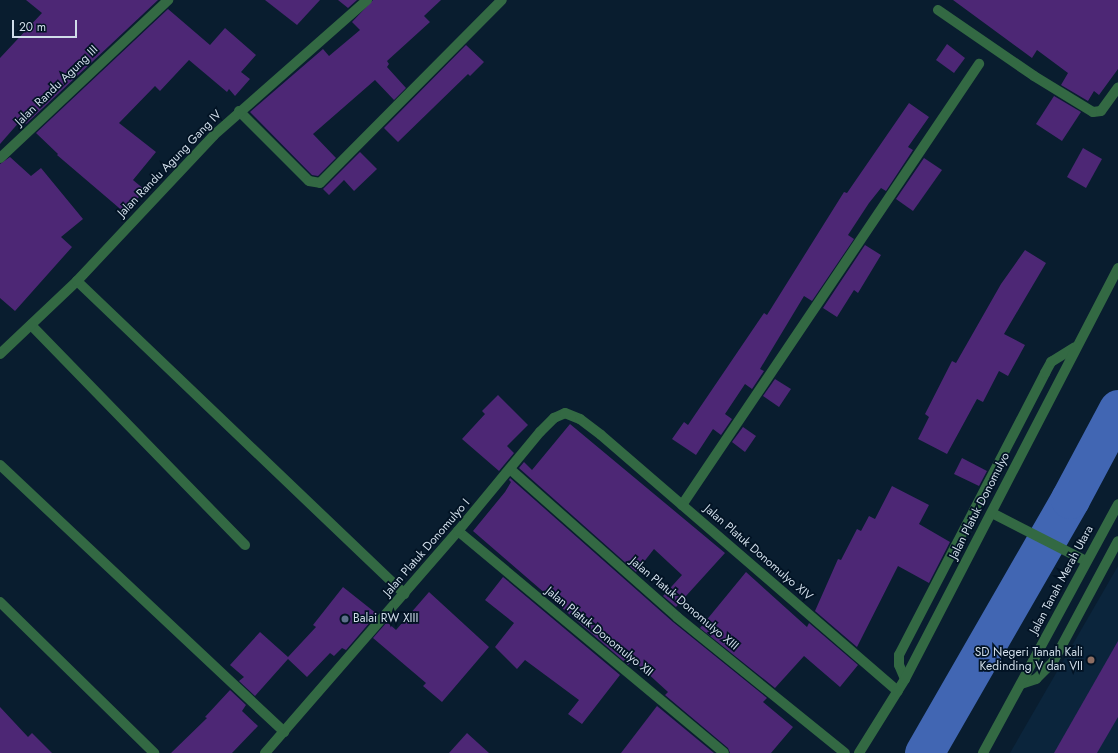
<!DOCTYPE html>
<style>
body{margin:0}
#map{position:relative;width:1118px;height:753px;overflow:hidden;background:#091d2f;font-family:Jost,sans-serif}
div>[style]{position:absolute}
.built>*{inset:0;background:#0b253c}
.river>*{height:39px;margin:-19.5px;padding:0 19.5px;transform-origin:19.5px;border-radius:19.5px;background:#4166b3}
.building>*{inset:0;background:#4d2775}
.service>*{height:10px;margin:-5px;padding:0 5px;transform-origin:5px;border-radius:5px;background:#336943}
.minor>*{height:10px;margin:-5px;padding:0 5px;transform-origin:5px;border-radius:5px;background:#336943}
.tertiary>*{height:10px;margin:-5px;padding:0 5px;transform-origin:5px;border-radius:5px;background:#336943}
.dots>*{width:11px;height:11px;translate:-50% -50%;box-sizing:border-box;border:2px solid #021324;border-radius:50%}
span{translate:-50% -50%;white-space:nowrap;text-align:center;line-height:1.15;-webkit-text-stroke:3.5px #021324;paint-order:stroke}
.street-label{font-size:12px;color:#d0dde9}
.poi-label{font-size:12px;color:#d0dde9}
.left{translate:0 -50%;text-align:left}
.right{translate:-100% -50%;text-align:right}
.scale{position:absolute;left:12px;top:20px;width:65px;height:18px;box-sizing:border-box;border:2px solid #d0dde9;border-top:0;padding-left:5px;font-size:12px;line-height:14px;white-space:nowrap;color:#d0dde9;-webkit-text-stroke:3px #021324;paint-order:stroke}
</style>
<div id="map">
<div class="built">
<div style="clip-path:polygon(1118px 566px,1118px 753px,1010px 753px)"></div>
</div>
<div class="river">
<div style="left:924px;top:753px;width:293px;rotate:-60.1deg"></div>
<div style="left:1070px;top:499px;width:102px;rotate:-61.9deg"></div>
</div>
<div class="building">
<div style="clip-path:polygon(26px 0,158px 0,26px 124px,21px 120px,0 144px,0 58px,42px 13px)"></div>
<div style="clip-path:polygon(265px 0,320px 0,297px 25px)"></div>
<div style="clip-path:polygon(338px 0,357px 0,348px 8px)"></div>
<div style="clip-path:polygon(373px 0,441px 0,424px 16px,430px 22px,387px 61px,389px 64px,387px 67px,406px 88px,394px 100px,375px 80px,313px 134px,336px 158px,318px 176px,312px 175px,250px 112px,323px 49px,329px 56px,360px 30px,352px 22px)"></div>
<div style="clip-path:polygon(953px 0,1118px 0,1118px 69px,1099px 95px,1094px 91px,1088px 101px,1061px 85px,1068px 73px,1037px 50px,1032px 58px)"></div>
<div style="clip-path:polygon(168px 9px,210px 45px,225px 28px,256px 55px,241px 72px,250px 79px,235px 96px,229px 89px,227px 92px,189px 60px,160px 91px,155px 86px,119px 123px,156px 152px,133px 180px,145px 190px,125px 213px,57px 155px,58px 154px,36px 133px)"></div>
<div style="clip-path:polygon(947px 44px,965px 58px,954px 73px,936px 60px)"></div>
<div style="clip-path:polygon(466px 45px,484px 62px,470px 76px,468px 74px,398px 142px,384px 128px)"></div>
<div style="clip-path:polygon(1054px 96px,1081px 112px,1062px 141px,1036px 124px)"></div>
<div style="clip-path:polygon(909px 103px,929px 117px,908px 147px,913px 150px,886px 191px,881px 188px,869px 203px,848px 235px,854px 239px,812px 301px,804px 296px,760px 369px,764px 371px,752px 389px,745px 384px,725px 414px,732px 419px,721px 435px,713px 429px,696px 455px,672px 439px,684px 422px,688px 425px,764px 313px,767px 315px,844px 192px,847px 193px)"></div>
<div style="clip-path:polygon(1083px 148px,1102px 159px,1086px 188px,1067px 177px)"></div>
<div style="clip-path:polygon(360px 152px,377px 169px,354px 191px,344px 180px,329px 195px,323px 189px)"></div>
<div style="clip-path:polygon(10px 157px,31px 176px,41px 168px,83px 219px,61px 237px,72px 247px,15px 311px,0 298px,0 164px)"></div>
<div style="clip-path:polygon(924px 158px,942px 170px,913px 211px,896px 199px)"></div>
<div style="clip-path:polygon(865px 245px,881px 255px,858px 293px,854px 290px,837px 317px,823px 308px)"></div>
<div style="clip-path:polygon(1025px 250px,1046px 263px,1004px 334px,1025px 345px,1008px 376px,999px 371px,983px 402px,977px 399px,947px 454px,918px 439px,929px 417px,925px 414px,952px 361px,956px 363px,1001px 284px)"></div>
<div style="clip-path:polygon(775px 379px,791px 389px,779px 407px,763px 396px)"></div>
<div style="clip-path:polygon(498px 395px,528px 425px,507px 446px,514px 453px,499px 471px,462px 439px,485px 414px,482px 411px)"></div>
<div style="clip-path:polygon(570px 424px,725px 553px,676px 607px,663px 596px,682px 575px,654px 549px,636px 572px,519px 468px,524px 462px,532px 470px)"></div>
<div style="clip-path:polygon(743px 427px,756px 436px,745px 452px,732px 442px)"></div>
<div style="clip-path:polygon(962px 458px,987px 471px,979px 486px,954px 474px)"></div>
<div style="clip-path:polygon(510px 478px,673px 622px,767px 698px,763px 702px,793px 727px,771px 753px,730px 753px,728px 748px,665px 695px,668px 692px,633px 660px,628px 665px,473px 531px,505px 492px,511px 482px,509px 480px)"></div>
<div style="clip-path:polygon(892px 486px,929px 505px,919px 524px,950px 542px,929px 583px,898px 566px,857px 647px,815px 611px,838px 559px,841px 560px,857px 529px,861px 531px,869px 516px,875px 519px)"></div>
<div style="clip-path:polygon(746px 572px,807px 627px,809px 623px,858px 665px,840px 687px,804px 656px,775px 688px,700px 628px)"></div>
<div style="clip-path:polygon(503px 577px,620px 675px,582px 724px,568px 714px,579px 700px,525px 660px,517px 669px,495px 647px,514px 623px,485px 600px)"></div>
<div style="clip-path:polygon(343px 587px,377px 614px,346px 650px,342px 648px,334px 656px,330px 653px,307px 677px,288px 659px,255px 696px,239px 681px,244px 677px,230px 665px,260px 632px,288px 657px,316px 627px,313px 625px)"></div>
<div style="clip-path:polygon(429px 592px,489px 647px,442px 702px,423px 686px,426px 683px,373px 638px,387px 622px,396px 630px)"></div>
<div style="clip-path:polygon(1118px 641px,1118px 717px,1097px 753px,1054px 753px)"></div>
<div style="clip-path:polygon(230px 690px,246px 705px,242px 711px,258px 726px,232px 753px,171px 753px,207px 718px,205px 717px)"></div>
<div style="clip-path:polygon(657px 706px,714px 753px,621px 753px)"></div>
<div style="clip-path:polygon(0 707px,28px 737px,32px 733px,52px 753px,0 753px)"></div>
<div style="clip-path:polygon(467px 733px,489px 753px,449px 753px)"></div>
</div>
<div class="service">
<div style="left:938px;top:10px;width:116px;rotate:34.5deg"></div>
<div style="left:1034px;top:76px;width:69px;rotate:31.4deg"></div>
<div style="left:1093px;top:112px;width:8px;rotate:-7deg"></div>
<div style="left:1101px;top:111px;width:29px;rotate:-54deg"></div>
</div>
<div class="minor">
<div style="left:239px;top:111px;width:99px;rotate:45deg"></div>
<div style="left:309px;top:181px;width:11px;rotate:10deg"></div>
<div style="left:320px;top:183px;width:258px;rotate:-45.2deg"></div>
<div style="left:0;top:158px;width:231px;rotate:-43.2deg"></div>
<div style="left:77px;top:281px;width:453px;rotate:43.7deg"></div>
<div style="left:31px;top:325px;width:307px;rotate:45.8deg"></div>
<div style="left:0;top:354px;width:106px;rotate:-43.5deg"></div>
<div style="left:77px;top:281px;width:200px;rotate:-46.8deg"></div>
<div style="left:214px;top:135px;width:204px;rotate:-41.4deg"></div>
<div style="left:0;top:465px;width:390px;rotate:43.2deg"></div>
<div style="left:511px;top:470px;width:222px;rotate:41.5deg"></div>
<div style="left:677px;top:617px;width:216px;rotate:39deg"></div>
<div style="left:682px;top:505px;width:532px;rotate:-56.04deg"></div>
<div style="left:992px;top:513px;width:106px;rotate:27.1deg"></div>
<div style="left:458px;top:531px;width:346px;rotate:39.8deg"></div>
<div style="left:0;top:602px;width:216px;rotate:44.4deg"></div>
<div style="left:905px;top:679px;width:15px;rotate:-113deg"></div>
<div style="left:899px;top:665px;width:10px;rotate:-90deg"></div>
<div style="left:899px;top:655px;width:318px;rotate:-62.6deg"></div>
<div style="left:1045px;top:373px;width:13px;rotate:-61deg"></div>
<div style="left:1051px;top:362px;width:28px;rotate:-32deg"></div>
<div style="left:1021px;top:684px;width:16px;rotate:-18deg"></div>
<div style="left:1036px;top:679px;width:24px;rotate:-45deg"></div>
<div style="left:1053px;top:662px;width:137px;rotate:-61.8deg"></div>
<div style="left:265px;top:753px;width:294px;rotate:-49deg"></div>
<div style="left:458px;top:531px;width:129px;rotate:-50.4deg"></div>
<div style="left:540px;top:432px;width:20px;rotate:-45deg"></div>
<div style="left:554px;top:418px;width:12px;rotate:-24deg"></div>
<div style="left:565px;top:413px;width:16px;rotate:22deg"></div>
<div style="left:580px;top:419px;width:26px;rotate:37deg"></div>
<div style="left:601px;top:435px;width:392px;rotate:40.8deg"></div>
</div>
<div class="tertiary">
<div style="left:859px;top:753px;width:87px;rotate:-58.1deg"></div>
<div style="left:905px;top:679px;width:463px;rotate:-62.6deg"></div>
<div style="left:983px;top:753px;width:283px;rotate:-61.5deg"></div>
</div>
<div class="dots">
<div style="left:345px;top:619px;background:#5c6f8a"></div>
<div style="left:1091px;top:660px;background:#8d6e63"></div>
</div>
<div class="street-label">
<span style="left:57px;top:86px;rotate:-44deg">Jalan Randu Agung III</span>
<span style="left:170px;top:164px;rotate:-46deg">Jalan Randu Agung Gang IV</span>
<span style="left:980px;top:506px;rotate:-63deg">Jalan Platuk Donomulyo</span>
<span style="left:427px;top:548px;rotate:-49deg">Jalan Platuk Donomulyo I</span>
<span style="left:758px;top:553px;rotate:41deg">Jalan Platuk Donomulyo XIV</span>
<span style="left:1062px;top:580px;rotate:-62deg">Jalan Tanah Merah Utara</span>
<span style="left:684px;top:604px;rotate:40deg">Jalan Platuk Donomulyo XIII</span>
<span style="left:599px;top:632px;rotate:39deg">Jalan Platuk Donomulyo XII</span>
</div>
<div class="poi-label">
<span class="left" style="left:353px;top:619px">Balai RW XIII</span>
<span class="right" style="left:1083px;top:660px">SD Negeri Tanah Kali<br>Kedinding V dan VII</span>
</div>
<div class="scale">20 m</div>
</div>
